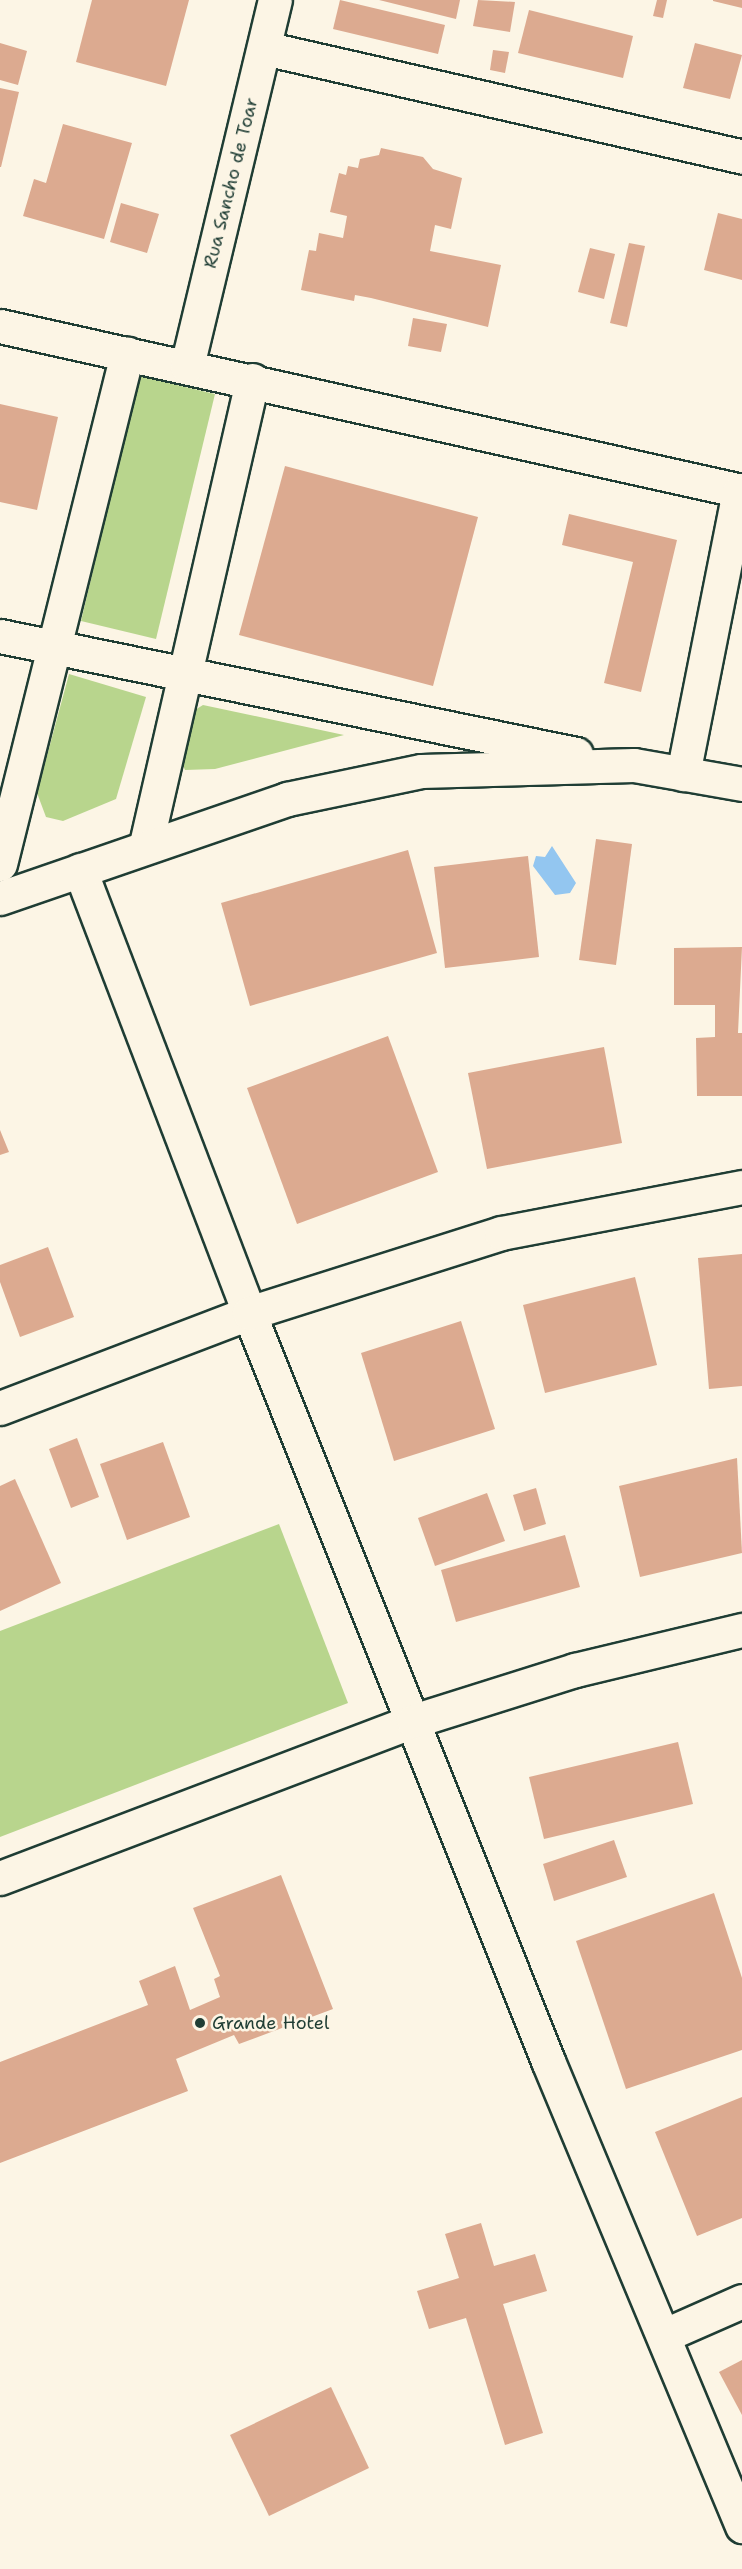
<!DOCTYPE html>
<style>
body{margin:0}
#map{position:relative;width:742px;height:2569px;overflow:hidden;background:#fcf5e5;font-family:"Shantell Sans",sans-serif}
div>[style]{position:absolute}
.green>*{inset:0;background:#b8d58d}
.water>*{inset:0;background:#93c6f0}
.building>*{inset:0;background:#dcaa90}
.roads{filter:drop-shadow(2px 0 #1f3d34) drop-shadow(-2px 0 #1f3d34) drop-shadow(0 2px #1f3d34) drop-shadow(0 -2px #1f3d34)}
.minor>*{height:33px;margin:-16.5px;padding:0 16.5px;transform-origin:16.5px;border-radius:16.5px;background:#fcf5e5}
.dots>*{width:16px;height:16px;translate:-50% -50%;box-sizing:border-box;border:3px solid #fcf5e5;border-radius:50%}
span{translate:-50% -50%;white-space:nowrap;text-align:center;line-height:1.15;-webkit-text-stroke:5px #fcf5e5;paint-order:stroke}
.street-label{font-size:18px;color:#1f3d34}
.poi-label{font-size:18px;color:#1f3d34}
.left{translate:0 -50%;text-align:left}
</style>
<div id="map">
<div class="green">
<div style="clip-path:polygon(139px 376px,215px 394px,156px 639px,81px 621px)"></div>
<div style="clip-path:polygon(69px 674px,146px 697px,116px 799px,63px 821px,46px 817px,37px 793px)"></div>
<div style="clip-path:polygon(203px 705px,344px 735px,215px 769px,185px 770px,175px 747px,182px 718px)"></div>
<div style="clip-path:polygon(279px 1524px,348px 1703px,0 1837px,0 1631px)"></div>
</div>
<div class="water">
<div style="clip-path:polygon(552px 846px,576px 883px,570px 893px,555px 895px,533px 866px,536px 856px,545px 857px)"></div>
</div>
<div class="building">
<div style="clip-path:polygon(92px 0,189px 0,166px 86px,76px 62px)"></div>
<div style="clip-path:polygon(340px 0,445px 25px,438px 54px,333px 29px)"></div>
<div style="clip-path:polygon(379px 0,460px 0,456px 19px)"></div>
<div style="clip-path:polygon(478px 0,515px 2px,510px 32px,473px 26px)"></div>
<div style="clip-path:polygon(657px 0,667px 0,663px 18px,653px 16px)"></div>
<div style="clip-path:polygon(713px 0,742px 0,742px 8px,713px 1px)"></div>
<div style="clip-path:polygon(529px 10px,633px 36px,623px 78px,518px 53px)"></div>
<div style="clip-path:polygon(0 43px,27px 51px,18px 85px,0 80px)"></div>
<div style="clip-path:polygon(695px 43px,742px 55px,730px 99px,683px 88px)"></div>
<div style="clip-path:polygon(493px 50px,509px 52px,505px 73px,490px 70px)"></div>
<div style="clip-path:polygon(0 88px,19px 92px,1px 167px,0 167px)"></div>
<div style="clip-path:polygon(63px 124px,132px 143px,104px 239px,23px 216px,34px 179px,46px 183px)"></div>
<div style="clip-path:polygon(381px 148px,423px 157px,433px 169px,462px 178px,451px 229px,435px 225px,430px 251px,501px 265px,488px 327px,371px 298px,355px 295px,354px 301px,301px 290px,309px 250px,316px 251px,319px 233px,343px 238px,347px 216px,330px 212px,339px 173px,346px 175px,348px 166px,358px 168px,360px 159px,379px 155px)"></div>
<div style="clip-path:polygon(121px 203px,159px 214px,147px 253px,110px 242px)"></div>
<div style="clip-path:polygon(718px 213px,742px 219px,742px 280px,704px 270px)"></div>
<div style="clip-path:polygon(629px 243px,645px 246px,627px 327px,610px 323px)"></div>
<div style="clip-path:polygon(590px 248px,615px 254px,604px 299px,578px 292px)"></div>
<div style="clip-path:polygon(413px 318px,447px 324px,441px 352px,408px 346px)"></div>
<div style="clip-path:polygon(0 404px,58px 417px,37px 510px,0 502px)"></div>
<div style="clip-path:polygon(285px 466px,478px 517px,433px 686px,239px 635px)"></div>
<div style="clip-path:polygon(569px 514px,677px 540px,641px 692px,604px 683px,633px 562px,562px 545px)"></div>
<div style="clip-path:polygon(596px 839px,632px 844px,616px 965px,579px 960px)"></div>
<div style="clip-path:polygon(408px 850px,437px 953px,250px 1006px,221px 903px)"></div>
<div style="clip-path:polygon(528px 856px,539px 957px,445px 968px,434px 867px)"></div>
<div style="clip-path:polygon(742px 947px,738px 1033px,742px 1033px,742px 1096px,697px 1096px,696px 1038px,715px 1037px,715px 1005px,674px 1005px,674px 948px)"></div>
<div style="clip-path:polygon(388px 1036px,438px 1172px,297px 1224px,247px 1088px)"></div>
<div style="clip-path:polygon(604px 1047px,622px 1143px,487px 1169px,468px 1073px)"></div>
<div style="clip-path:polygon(0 1130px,9px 1152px,0 1155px)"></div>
<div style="clip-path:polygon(48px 1247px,74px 1317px,20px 1337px,0 1282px,0 1265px)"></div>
<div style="clip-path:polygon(742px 1254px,742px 1386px,709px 1389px,698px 1258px)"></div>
<div style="clip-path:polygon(635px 1277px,657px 1365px,545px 1393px,523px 1305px)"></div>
<div style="clip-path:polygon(461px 1321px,495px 1429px,394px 1461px,361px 1353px)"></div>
<div style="clip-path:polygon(77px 1438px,99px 1497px,71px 1508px,49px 1449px)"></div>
<div style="clip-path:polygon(163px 1442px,190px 1517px,127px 1540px,100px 1464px)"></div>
<div style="clip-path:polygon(737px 1458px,742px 1553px,640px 1577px,619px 1486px)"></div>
<div style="clip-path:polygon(15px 1479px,61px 1583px,0 1611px,0 1486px)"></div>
<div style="clip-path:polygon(536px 1488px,546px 1524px,524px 1531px,513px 1495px)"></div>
<div style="clip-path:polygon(487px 1493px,505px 1541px,435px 1566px,418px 1518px)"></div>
<div style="clip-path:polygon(565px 1535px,580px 1587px,456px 1622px,441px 1570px)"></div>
<div style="clip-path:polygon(678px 1742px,693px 1804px,544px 1839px,529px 1777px)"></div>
<div style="clip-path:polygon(614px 1840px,627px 1877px,554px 1901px,543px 1864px)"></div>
<div style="clip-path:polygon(281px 1875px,333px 2009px,239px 2044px,234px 2035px,176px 2059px,188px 2091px,0 2163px,0 2062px,148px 2005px,139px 1981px,175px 1966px,190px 2010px,220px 1997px,214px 1979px,220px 1976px,193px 1908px)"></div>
<div style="clip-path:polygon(714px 1893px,742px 1978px,742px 2050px,626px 2089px,576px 1941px)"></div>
<div style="clip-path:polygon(742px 2097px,742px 2218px,697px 2236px,655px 2132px)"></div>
<div style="clip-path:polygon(481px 2223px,494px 2266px,535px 2254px,547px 2291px,503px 2304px,543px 2433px,505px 2445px,466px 2318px,429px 2329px,417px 2291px,459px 2278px,445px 2234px)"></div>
<div style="clip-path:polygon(742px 2360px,742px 2415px,719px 2372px)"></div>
<div style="clip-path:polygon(331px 2387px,369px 2468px,269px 2516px,230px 2435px)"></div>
</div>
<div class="roads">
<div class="minor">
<div style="left:264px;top:48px;width:490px;rotate:12.8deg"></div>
<div style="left:0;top:326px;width:760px;rotate:12.54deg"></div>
<div style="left:187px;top:366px;width:376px;rotate:-76.5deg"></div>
<div style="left:0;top:636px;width:588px;rotate:11.58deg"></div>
<div style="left:683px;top:774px;width:288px;rotate:-78.8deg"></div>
<div style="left:146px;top:844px;width:476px;rotate:-77.1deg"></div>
<div style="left:0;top:864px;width:526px;rotate:-76.02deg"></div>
<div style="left:80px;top:870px;width:474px;rotate:69.1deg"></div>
<div style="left:249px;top:1313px;width:806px;rotate:68.21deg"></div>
<div style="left:548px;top:2061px;width:504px;rotate:67.35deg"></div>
<div style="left:0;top:898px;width:304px;rotate:-19deg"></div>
<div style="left:287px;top:799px;width:137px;rotate:-11.8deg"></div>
<div style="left:421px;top:771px;width:213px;rotate:-1.6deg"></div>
<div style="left:634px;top:765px;width:110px;rotate:10deg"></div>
<div style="left:0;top:1408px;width:267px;rotate:-20.9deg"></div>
<div style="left:249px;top:1313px;width:264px;rotate:-17.6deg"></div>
<div style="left:501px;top:1233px;width:245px;rotate:-10.8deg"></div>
<div style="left:0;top:1878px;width:442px;rotate:-20.8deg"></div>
<div style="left:413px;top:1721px;width:170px;rotate:-17.5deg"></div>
<div style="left:575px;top:1670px;width:172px;rotate:-13.5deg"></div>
<div style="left:665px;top:2335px;width:84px;rotate:-23.8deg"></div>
</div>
</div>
<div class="dots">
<div style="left:200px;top:2023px;background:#1f3d34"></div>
</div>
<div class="street-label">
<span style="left:231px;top:183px;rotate:-76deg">Rua Sancho de Toar</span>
</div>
<div class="poi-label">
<span class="left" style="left:212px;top:2023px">Grande Hotel</span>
</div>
</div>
